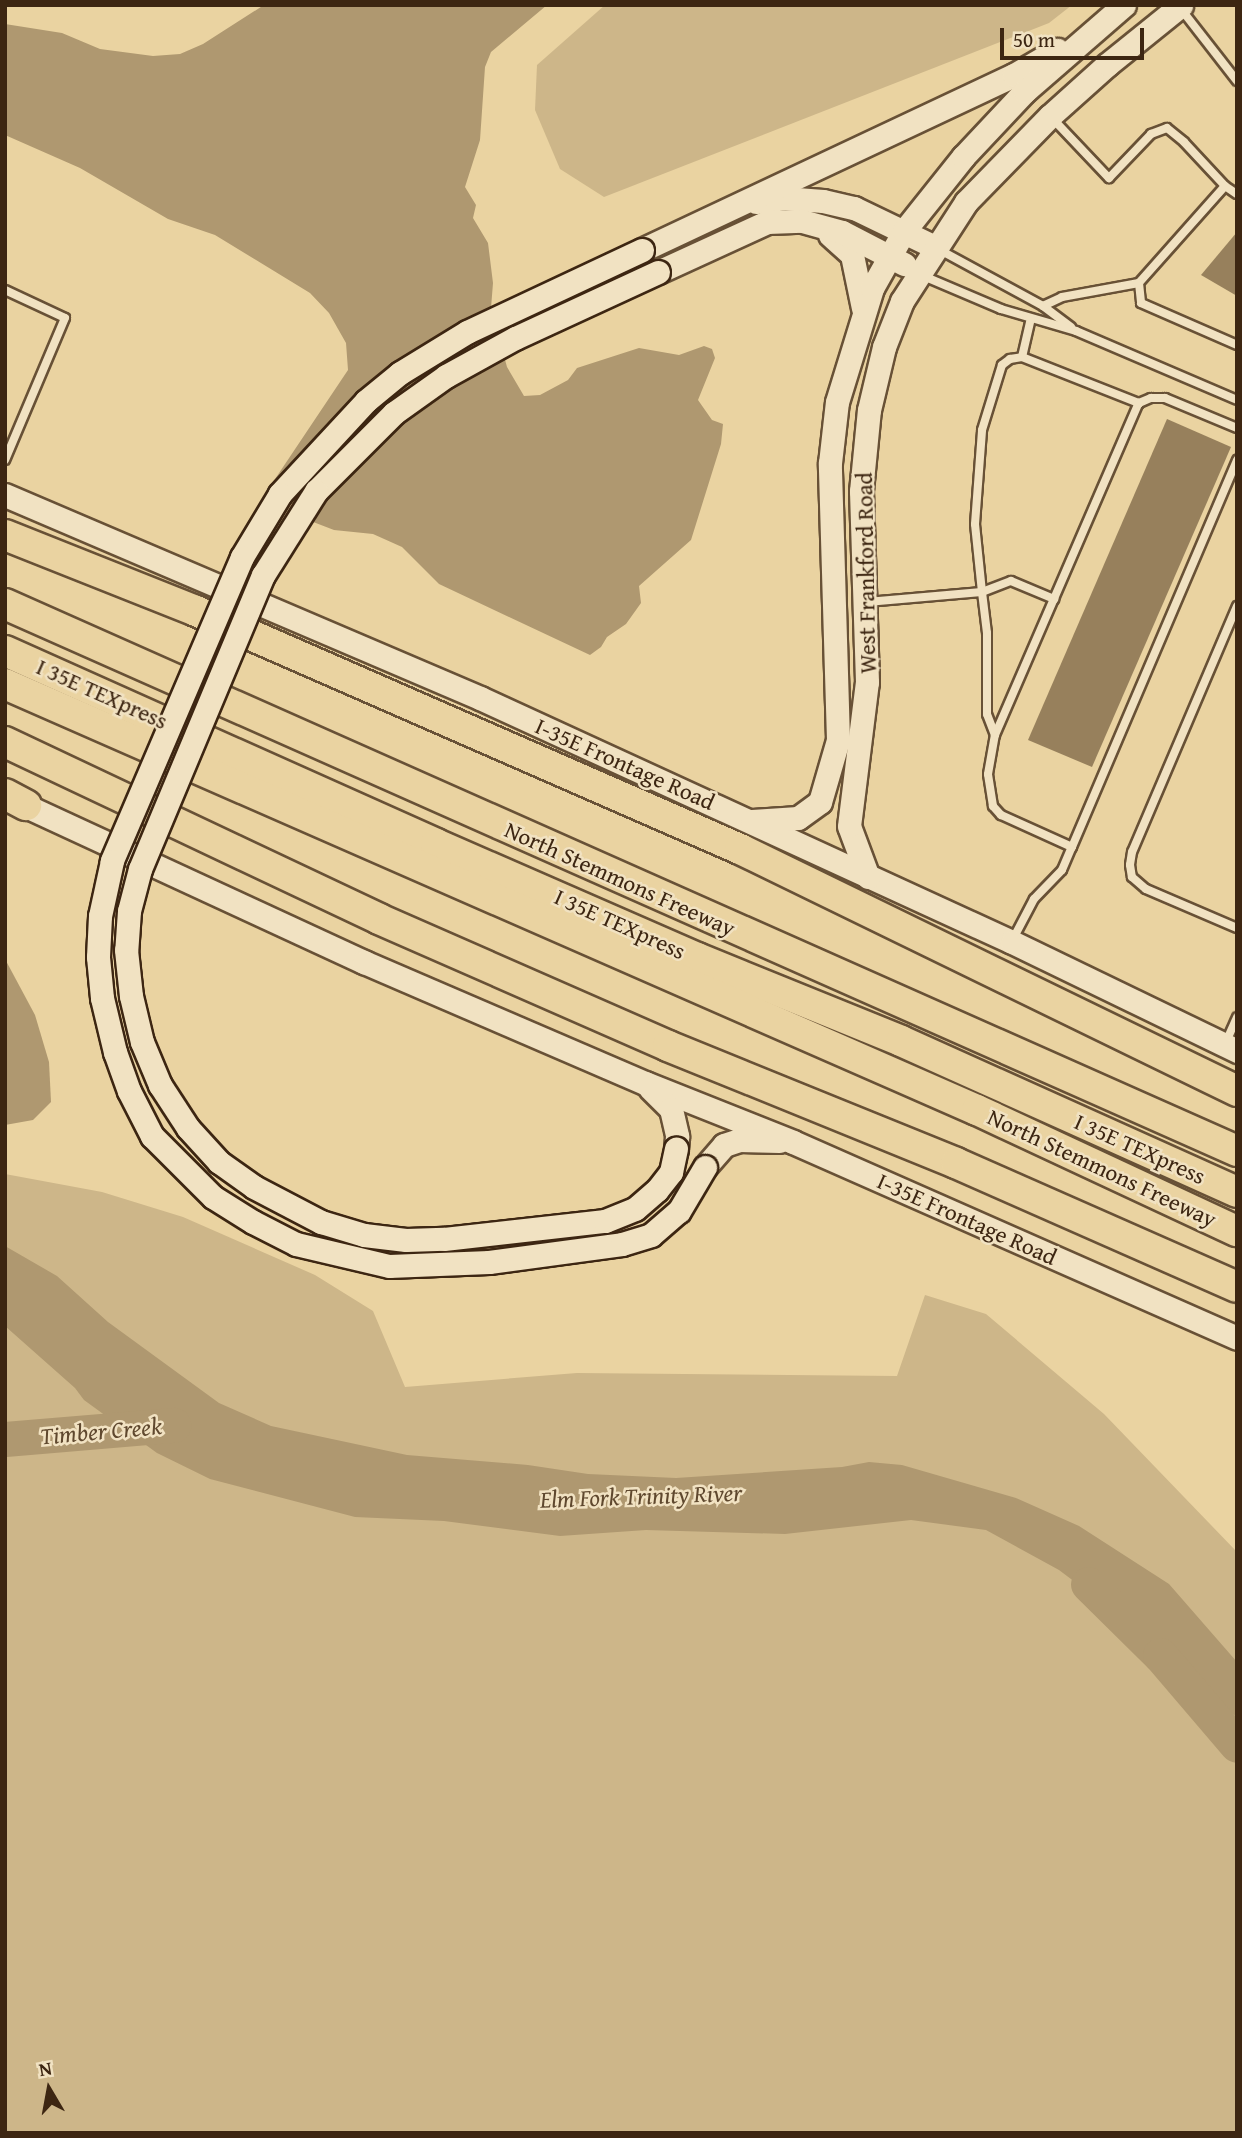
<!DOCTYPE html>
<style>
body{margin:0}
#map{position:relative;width:1242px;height:2138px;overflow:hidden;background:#ead3a1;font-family:"Gentium Book Plus",serif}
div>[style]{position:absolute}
.green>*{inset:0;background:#cdb689}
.water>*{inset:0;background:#af9870}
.river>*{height:35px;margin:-17.5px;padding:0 17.5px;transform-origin:17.5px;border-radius:17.5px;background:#af9870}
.building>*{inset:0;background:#97805c}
.roads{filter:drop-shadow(2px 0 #685136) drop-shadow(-2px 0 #685136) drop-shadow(0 2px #685136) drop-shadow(0 -2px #685136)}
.service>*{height:8px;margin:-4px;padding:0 4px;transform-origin:4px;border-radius:4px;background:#f1e2c2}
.secondary>*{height:23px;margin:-11.5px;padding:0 11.5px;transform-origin:11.5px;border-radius:11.5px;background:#f1e2c2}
.motorway>*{height:30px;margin:-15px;padding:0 15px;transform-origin:15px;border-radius:15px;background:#ead3a1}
.bridges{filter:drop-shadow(2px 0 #3d2612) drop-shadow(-2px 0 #3d2612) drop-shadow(0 2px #3d2612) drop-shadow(0 -2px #3d2612)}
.secondary-bridge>*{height:23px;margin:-11.5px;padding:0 11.5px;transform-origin:11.5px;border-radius:11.5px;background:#f1e2c2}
span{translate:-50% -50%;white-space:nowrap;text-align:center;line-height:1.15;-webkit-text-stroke:5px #f1e2c2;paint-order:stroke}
.street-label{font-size:23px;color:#3d2612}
.water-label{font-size:24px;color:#5f482e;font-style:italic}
.frame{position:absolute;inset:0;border:7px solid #3d2612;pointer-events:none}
.north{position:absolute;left:14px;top:2054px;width:70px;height:70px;-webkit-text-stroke:5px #f1e2c2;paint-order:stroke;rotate:350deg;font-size:19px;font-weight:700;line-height:28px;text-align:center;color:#3d2612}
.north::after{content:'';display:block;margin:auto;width:24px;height:32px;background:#3d2612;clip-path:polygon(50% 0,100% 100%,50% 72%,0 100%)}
.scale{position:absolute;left:1000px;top:28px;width:144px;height:32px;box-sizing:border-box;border:4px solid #3d2612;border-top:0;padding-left:9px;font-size:21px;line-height:24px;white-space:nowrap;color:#3d2612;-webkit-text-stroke:5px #f1e2c2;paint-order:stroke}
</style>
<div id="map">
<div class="green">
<div style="clip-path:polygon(605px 5px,1072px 5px,1049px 23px,604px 197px,560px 169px,535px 110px,537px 65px)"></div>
<div style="clip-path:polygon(5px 1174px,102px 1192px,183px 1217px,315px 1275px,373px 1311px,405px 1387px,577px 1373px,897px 1376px,925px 1295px,986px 1314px,1104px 1414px,1237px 1552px,1237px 2133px,5px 2133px)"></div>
</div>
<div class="water">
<div style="clip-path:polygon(264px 5px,547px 5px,491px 52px,485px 67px,480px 140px,465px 187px,476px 205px,473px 218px,488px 243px,493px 283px,491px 308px,507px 367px,524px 396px,540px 395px,568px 380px,577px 368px,639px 348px,679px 355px,704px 346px,712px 349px,715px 358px,698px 400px,712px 420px,723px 424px,721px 444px,691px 540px,639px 586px,641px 603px,626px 624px,607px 637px,601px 647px,590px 655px,439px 584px,402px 547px,373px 534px,334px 530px,308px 520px,271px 485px,348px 370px,346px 343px,329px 313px,310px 293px,215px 235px,168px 219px,80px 168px,5px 135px,5px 24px,62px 33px,100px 49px,153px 56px,180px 54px,203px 44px)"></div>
<div style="clip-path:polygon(5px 959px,35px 1015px,49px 1062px,51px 1102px,33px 1120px,5px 1125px)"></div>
<div style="clip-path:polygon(5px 1246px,57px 1276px,108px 1322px,219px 1403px,271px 1426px,407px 1455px,528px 1465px,588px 1474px,676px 1478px,842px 1467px,869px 1462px,902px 1465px,1016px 1498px,1079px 1526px,1169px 1584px,1237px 1662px,1237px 1717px,1198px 1688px,1182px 1667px,1132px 1625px,1059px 1570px,986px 1530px,911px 1520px,785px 1534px,646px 1530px,560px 1536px,444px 1521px,355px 1517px,210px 1479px,157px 1453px,84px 1400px,75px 1388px,5px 1326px)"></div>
</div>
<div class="river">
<div style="left:5px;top:1439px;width:169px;rotate:-4.8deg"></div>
<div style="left:1088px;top:1584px;width:101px;rotate:44.6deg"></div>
<div style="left:1160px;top:1655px;width:118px;rotate:49.5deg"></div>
</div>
<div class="building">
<div style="clip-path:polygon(1237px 232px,1237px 296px,1201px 275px)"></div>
<div style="clip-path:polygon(1167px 419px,1231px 447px,1092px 767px,1028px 740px)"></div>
</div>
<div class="roads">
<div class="service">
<div style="left:1181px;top:9px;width:91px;rotate:52.1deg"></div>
<div style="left:1052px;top:118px;width:83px;rotate:46.5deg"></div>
<div style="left:1109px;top:178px;width:61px;rotate:-46.3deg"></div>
<div style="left:1151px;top:134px;width:17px;rotate:-21deg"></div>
<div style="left:1167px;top:128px;width:22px;rotate:39deg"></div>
<div style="left:1184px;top:142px;width:60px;rotate:47deg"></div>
<div style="left:1225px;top:186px;width:14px;rotate:34deg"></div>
<div style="left:1225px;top:186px;width:130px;rotate:131.6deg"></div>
<div style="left:1139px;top:283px;width:20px;rotate:84deg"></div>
<div style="left:1141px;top:303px;width:105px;rotate:23.6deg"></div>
<div style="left:938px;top:249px;width:119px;rotate:28.5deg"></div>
<div style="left:1043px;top:306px;width:35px;rotate:37deg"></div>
<div style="left:921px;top:275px;width:87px;rotate:23deg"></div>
<div style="left:1001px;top:309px;width:78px;rotate:16.3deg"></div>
<div style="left:1076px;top:331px;width:175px;rotate:23.2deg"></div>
<div style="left:5px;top:290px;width:66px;rotate:25deg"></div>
<div style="left:65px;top:318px;width:154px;rotate:112.9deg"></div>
<div style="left:1043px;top:306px;width:21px;rotate:-25deg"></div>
<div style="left:1062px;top:297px;width:78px;rotate:-10.3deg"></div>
<div style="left:1022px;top:357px;width:126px;rotate:21.5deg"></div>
<div style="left:1139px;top:403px;width:13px;rotate:-23deg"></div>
<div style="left:1151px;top:398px;width:14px"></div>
<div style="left:1165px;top:398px;width:78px;rotate:22.6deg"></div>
<div style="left:867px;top:602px;width:115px;rotate:-5deg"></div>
<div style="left:982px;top:592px;width:68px;rotate:-95.9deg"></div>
<div style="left:975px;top:524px;width:94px;rotate:-85.7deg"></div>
<div style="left:982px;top:430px;width:68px;rotate:-72.9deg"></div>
<div style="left:1002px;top:365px;width:10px;rotate:-37deg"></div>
<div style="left:1010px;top:359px;width:12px;rotate:-9deg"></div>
<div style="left:1022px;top:357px;width:39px;rotate:-77deg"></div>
<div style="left:1237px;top:606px;width:267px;rotate:113.1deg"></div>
<div style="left:1132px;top:852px;width:13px;rotate:99deg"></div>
<div style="left:1130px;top:865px;width:12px;rotate:81deg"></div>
<div style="left:1132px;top:877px;width:18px;rotate:41deg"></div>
<div style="left:1146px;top:889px;width:99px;rotate:23.2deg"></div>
<div style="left:995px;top:735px;width:362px;rotate:-66.6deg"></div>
<div style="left:1072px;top:847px;width:421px;rotate:-66.9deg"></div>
<div style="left:1013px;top:939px;width:45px;rotate:-62.3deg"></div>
<div style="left:1034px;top:899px;width:40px;rotate:-46deg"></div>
<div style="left:1062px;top:870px;width:25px;rotate:-67deg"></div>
<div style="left:1072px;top:847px;width:78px;rotate:-155.7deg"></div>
<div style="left:1001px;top:815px;width:12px;rotate:-132deg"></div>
<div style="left:993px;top:806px;width:32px;rotate:-99deg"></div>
<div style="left:988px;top:774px;width:40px;rotate:-80deg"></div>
<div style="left:995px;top:735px;width:22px;rotate:-111deg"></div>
<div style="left:987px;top:714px;width:81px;rotate:-90deg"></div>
<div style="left:987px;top:633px;width:41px;rotate:-97deg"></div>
<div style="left:982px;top:592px;width:31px;rotate:-21deg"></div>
<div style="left:1011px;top:581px;width:47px;rotate:22.7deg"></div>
<div style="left:1226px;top:1042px;width:27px;rotate:-66deg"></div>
</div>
<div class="secondary">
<div style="left:756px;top:202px;width:27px;rotate:-8deg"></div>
<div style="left:783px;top:198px;width:40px;rotate:4.3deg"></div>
<div style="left:823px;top:201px;width:32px;rotate:13deg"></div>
<div style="left:854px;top:208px;width:90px;rotate:25.7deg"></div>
<div style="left:830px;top:235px;width:30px;rotate:42deg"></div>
<div style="left:852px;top:255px;width:54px;rotate:78.3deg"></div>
<div style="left:642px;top:250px;width:411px;rotate:-25.2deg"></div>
<div style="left:1014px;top:75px;width:50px;rotate:-30.2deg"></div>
<div style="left:658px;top:272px;width:120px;rotate:-24.6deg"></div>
<div style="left:767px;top:222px;width:35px;rotate:-2deg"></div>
<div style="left:802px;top:221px;width:41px;rotate:15.4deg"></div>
<div style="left:842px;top:232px;width:70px;rotate:27.3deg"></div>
<div style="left:5px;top:495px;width:517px;rotate:23.14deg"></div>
<div style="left:480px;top:698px;width:585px;rotate:24.64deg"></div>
<div style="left:1012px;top:942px;width:250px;rotate:25.8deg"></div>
<div style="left:11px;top:799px;width:389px;rotate:24.8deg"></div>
<div style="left:364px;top:962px;width:306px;rotate:23.3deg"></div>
<div style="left:645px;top:1083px;width:159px;rotate:21.7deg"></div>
<div style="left:793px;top:1142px;width:485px;rotate:23.8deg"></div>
<div style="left:752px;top:821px;width:46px;rotate:-3.7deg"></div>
<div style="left:798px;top:818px;width:27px;rotate:-36deg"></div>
<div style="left:820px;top:802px;width:65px;rotate:-73.8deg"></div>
<div style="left:838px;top:740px;width:277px;rotate:-91.7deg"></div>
<div style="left:830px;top:463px;width:61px;rotate:-83.5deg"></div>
<div style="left:837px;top:402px;width:119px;rotate:-72.9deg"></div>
<div style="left:872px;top:288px;width:65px;rotate:-60.7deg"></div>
<div style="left:904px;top:231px;width:95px;rotate:-51.4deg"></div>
<div style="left:963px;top:157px;width:91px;rotate:-46.8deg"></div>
<div style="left:1025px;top:91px;width:131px;rotate:-41deg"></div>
<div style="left:868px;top:877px;width:54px;rotate:-110.4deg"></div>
<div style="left:849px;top:826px;width:145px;rotate:-82.9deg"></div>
<div style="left:867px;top:682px;width:191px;rotate:-91.8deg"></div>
<div style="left:861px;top:491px;width:81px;rotate:-84.4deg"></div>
<div style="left:869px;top:410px;width:65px;rotate:-76.6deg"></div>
<div style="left:884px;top:347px;width:49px;rotate:-68.6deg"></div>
<div style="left:902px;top:301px;width:118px;rotate:-57.1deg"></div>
<div style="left:966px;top:202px;width:120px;rotate:-45.7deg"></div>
<div style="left:1050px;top:116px;width:78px;rotate:-41.9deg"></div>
<div style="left:1108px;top:64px;width:94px;rotate:-38.9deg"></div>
<div style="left:650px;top:1088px;width:30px;rotate:45deg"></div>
<div style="left:671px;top:1109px;width:28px;rotate:77deg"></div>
<div style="left:677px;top:1136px;width:13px;rotate:94deg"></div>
<div style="left:705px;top:1167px;width:29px;rotate:-49deg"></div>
<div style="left:724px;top:1145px;width:16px;rotate:-18deg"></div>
<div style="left:739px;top:1140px;width:40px;rotate:1.4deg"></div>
</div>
<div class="motorway">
<div style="left:5px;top:535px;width:206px;rotate:21.7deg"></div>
<div style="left:196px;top:611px;width:594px;rotate:23.63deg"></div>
<div style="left:740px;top:849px;width:553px;rotate:25.96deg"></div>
<div style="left:5px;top:604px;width:1348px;rotate:23.94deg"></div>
<div style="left:5px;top:651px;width:472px;rotate:24.1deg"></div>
<div style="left:436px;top:844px;width:285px;rotate:23.6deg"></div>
<div style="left:697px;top:958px;width:220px;rotate:22.1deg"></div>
<div style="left:901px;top:1041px;width:368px;rotate:24.2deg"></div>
<div style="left:5px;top:684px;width:1061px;rotate:23.67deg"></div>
<div style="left:977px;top:1110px;width:287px;rotate:25deg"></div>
<div style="left:5px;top:742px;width:414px;rotate:25.3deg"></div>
<div style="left:379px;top:919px;width:316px;rotate:23.7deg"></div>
<div style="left:668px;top:1046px;width:311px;rotate:22.1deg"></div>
<div style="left:956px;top:1163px;width:307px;rotate:23.8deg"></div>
<div style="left:5px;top:794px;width:24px;rotate:28deg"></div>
</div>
</div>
<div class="bridges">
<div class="secondary-bridge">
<div style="left:642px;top:250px;width:193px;rotate:154.9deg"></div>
<div style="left:467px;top:332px;width:79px;rotate:148.5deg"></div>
<div style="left:400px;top:373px;width:44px;rotate:140.5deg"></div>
<div style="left:366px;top:401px;width:127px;rotate:132.8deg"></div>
<div style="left:280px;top:494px;width:74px;rotate:121.1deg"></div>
<div style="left:242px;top:557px;width:331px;rotate:113.2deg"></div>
<div style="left:112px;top:861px;width:56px;rotate:102.3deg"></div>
<div style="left:100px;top:916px;width:41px;rotate:92.8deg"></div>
<div style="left:98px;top:957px;width:41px;rotate:84.4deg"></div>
<div style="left:102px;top:998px;width:56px;rotate:76.5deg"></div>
<div style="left:115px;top:1052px;width:41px;rotate:70.3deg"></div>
<div style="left:129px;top:1091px;width:51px;rotate:62.9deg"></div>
<div style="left:152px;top:1136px;width:86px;rotate:45deg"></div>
<div style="left:213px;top:1197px;width:47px;rotate:32deg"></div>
<div style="left:253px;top:1222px;width:48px;rotate:27.1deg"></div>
<div style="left:296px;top:1244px;width:96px;rotate:13.3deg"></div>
<div style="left:389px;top:1266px;width:100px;rotate:-2.3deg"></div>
<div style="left:489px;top:1262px;width:134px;rotate:-7.7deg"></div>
<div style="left:622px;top:1244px;width:30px;rotate:-17deg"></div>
<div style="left:651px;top:1235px;width:37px;rotate:-41deg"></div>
<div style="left:679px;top:1211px;width:51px;rotate:-59.4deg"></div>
<div style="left:658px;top:272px;width:157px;rotate:155.2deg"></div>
<div style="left:515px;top:338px;width:79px;rotate:151.2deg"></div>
<div style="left:446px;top:376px;width:64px;rotate:144.6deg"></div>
<div style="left:394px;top:413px;width:110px;rotate:135deg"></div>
<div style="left:316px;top:491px;width:99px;rotate:122.2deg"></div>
<div style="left:263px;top:575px;width:319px;rotate:112.7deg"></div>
<div style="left:140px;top:869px;width:43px;rotate:104.7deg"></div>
<div style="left:129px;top:911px;width:39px;rotate:94deg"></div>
<div style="left:126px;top:950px;width:46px;rotate:83.8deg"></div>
<div style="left:131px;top:996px;width:47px;rotate:76.6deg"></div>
<div style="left:142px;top:1042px;width:47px;rotate:67.3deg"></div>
<div style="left:160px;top:1085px;width:51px;rotate:56.9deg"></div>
<div style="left:188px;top:1128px;width:46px;rotate:47.6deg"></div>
<div style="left:219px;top:1162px;width:43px;rotate:35.5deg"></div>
<div style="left:254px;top:1187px;width:76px;rotate:27.6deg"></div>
<div style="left:321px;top:1222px;width:45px;rotate:16.8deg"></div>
<div style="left:364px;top:1235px;width:42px;rotate:6.8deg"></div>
<div style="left:406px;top:1240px;width:38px;rotate:-2deg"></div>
<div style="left:444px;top:1239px;width:162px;rotate:-6.4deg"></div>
<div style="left:605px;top:1221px;width:32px;rotate:-22deg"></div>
<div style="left:635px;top:1209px;width:29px;rotate:-41deg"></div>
<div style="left:657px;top:1190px;width:23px;rotate:-52deg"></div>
<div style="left:671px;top:1172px;width:24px;rotate:-78deg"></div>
</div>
</div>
<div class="street-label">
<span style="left:866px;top:573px;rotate:-91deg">West Frankford Road</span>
<span style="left:102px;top:694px;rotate:24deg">I 35E TEXpress</span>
<span style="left:625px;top:764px;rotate:24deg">I-35E Frontage Road</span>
<span style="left:620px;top:879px;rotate:24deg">North Stemmons Freeway</span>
<span style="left:620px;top:924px;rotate:24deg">I 35E TEXpress</span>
<span style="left:1140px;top:1149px;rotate:24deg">I 35E TEXpress</span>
<span style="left:1102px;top:1168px;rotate:25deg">North Stemmons Freeway</span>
<span style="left:967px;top:1219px;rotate:24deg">I-35E Frontage Road</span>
</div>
<div class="water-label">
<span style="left:101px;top:1431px;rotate:-5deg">Timber Creek</span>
<span style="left:641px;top:1496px;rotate:-2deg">Elm Fork Trinity River</span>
</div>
<div class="frame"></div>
<div class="north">N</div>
<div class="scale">50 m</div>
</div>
